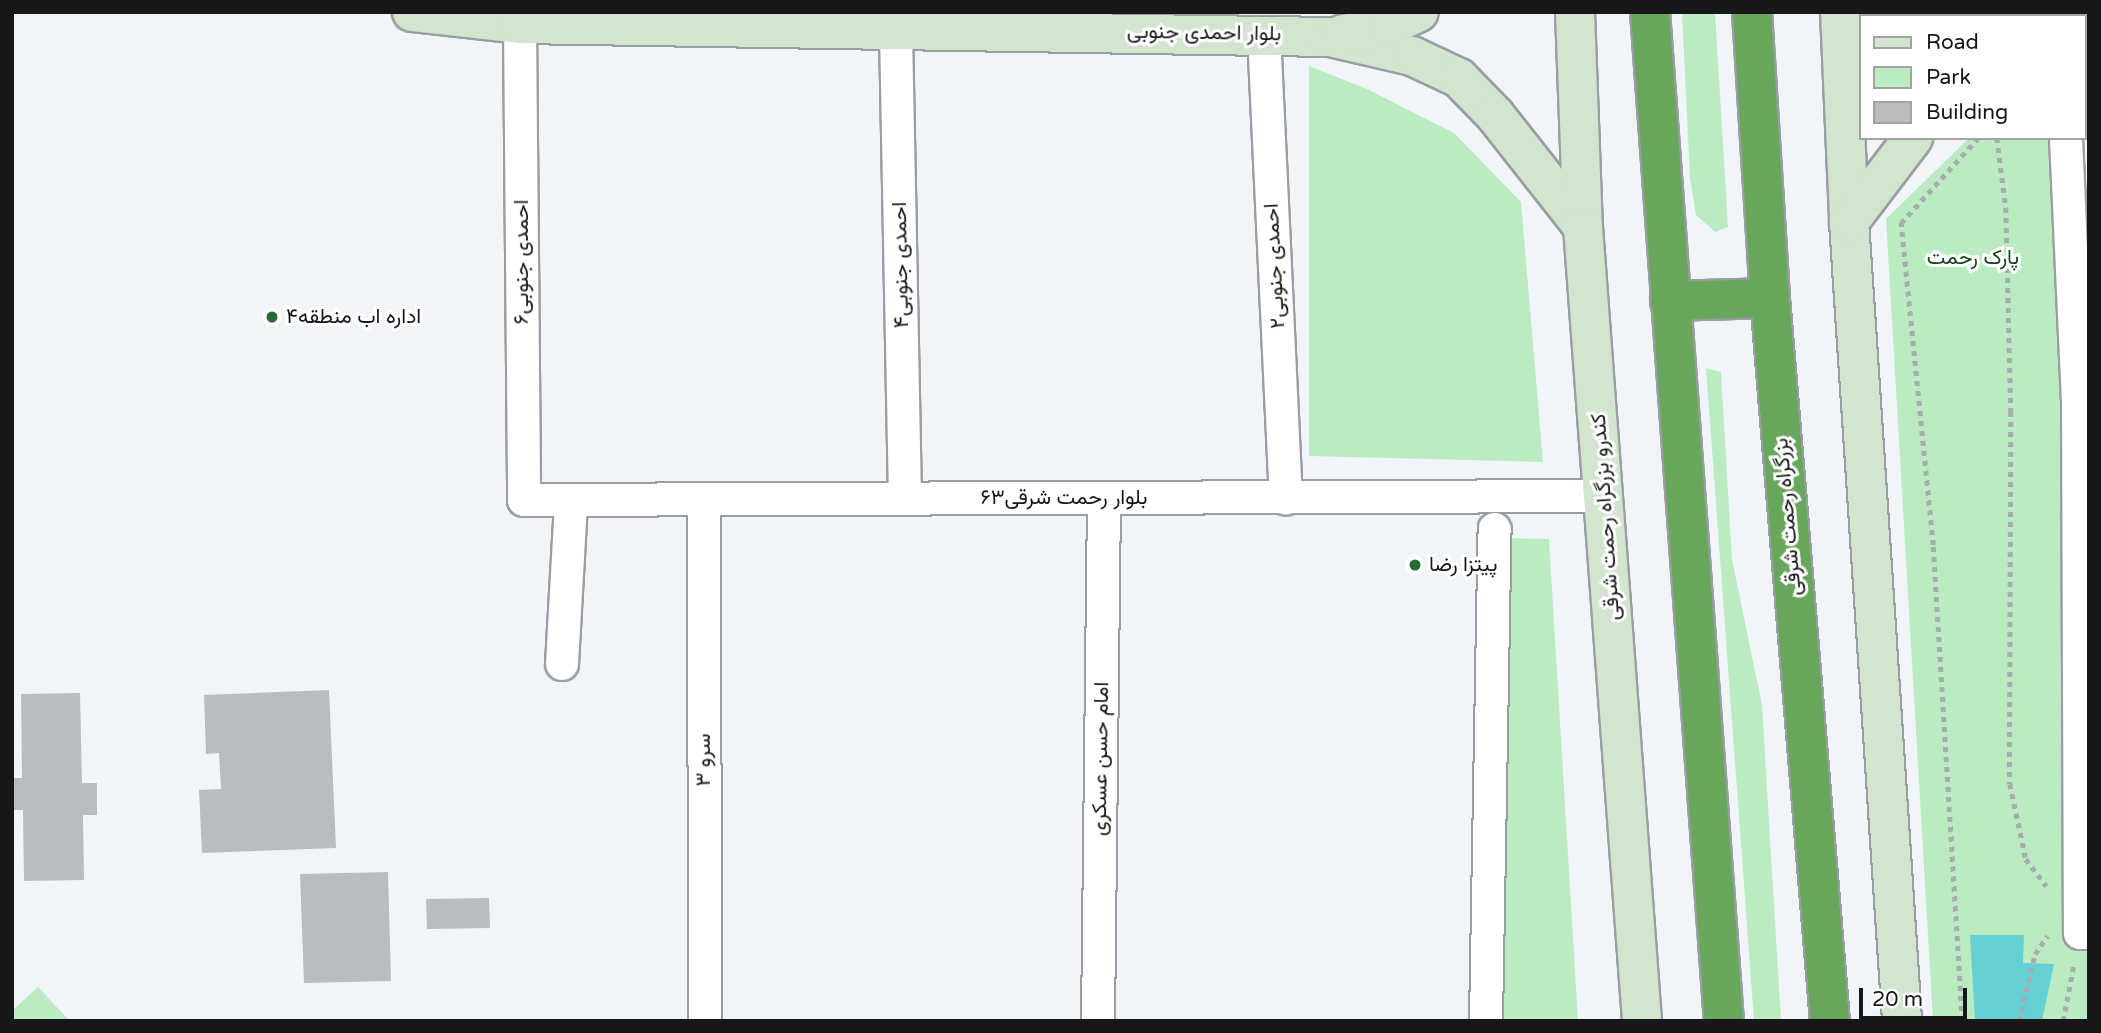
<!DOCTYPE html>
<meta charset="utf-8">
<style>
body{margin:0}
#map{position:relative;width:2101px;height:1033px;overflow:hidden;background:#f1f5fa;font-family:"Varela Round",Vazirmatn,sans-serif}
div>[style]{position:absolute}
.green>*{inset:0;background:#bbecc1}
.water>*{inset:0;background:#65d1d5}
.building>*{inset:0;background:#b9bdc2}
.path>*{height:4.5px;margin-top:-2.25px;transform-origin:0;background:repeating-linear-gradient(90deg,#a8abaf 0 5px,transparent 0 10px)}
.roads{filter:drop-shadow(2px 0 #9a9ea2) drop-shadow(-2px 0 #9a9ea2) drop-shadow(0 2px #9a9ea2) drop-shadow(0 -2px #9a9ea2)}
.street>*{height:32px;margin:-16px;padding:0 16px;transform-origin:16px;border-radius:16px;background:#fff}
.secondary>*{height:38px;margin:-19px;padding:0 19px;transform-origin:19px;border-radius:19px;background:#d2e5ce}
.highway>*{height:38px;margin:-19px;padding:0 19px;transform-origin:19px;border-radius:19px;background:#68a85c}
.dots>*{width:19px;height:19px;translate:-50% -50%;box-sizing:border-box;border:4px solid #fff;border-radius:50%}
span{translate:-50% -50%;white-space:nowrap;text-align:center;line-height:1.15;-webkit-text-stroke:6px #fff;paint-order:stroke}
.street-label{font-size:21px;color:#161719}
.park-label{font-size:21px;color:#154320}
.poi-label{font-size:21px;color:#161719}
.left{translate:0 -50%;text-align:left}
.frame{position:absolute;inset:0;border:14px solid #161719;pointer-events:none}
.legend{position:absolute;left:1859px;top:14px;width:228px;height:126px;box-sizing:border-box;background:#fff;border:2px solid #a2a2a3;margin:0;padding:9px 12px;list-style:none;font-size:21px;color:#161719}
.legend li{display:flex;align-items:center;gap:14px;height:35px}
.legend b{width:35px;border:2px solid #a2a2a3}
.scale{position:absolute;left:1859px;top:988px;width:108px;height:32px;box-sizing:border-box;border:4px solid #161719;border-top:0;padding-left:9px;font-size:21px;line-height:24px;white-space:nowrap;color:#161719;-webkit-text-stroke:5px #fff;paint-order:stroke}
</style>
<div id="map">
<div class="green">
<div style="clip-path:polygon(1682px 12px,1715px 12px,1728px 227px,1715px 232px,1696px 215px,1690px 178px)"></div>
<div style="clip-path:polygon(1309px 66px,1367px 89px,1454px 133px,1521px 202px,1543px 462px,1309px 456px)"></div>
<div style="clip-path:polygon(1969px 138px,2053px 138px,2080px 933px,2089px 956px,2089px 1021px,1933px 1021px,1886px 219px)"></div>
<div style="clip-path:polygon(1706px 368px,1721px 372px,1732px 559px,1762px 705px,1781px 1021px,1754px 1021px)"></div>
<div style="clip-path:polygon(1503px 538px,1549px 539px,1578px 1021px,1502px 1021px)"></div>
<div style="clip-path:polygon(38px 987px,70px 1021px,12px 1021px,12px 1011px)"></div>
</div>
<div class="water">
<div style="clip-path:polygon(1970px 935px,2024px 935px,2023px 963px,2054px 964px,2042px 1021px,1975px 1021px)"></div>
</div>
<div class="building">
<div style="clip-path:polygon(329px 690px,336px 848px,202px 853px,199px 790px,221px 789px,219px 753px,206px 754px,204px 695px)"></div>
<div style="clip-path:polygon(80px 693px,82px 783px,97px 783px,97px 815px,83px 815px,84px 880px,24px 881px,23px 810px,12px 810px,12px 778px,22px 778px,21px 694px)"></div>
<div style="clip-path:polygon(388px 872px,391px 981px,304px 983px,300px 874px)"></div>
<div style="clip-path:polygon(489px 898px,490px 928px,427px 929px,426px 899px)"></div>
</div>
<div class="path">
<div style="left:1997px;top:138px;width:71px;rotate:82.7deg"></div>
<div style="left:2006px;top:208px;width:204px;rotate:88.6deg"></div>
<div style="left:2011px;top:412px;width:372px;rotate:90.2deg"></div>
<div style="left:2010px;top:784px;width:77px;rotate:78deg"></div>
<div style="left:2026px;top:859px;width:34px;rotate:53deg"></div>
<div style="left:1962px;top:1021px;width:477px;rotate:-93.5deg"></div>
<div style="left:1933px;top:545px;width:324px;rotate:-95.7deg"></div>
<div style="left:1901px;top:223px;width:115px;rotate:-47.8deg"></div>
<div style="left:2019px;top:1021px;width:69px;rotate:-76.6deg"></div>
<div style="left:2035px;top:954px;width:22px;rotate:-56deg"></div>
<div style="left:2063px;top:1021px;width:59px;rotate:-79.3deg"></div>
</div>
<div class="roads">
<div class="street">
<div style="left:520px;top:24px;width:476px;rotate:89.5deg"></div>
<div style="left:524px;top:500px;width:1080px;rotate:-0.21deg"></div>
<div style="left:896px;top:31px;width:468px;rotate:88.9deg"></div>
<div style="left:1264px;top:34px;width:465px;rotate:87.3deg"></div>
<div style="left:2085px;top:48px;width:4px"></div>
<div style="left:2066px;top:138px;width:262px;rotate:87.4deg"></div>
<div style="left:2078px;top:400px;width:533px;rotate:89.79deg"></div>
<div style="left:2080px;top:933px;width:9px"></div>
<div style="left:704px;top:500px;width:521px;rotate:89.89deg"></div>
<div style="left:562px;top:664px;width:163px;rotate:-86.8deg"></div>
<div style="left:1098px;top:1021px;width:523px;rotate:-89.34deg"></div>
<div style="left:1486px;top:1021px;width:492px;rotate:-89deg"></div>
</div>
<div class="secondary">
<div style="left:412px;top:12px;width:109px;rotate:6.3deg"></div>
<div style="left:520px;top:24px;width:810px;rotate:0.92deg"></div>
<div style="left:1330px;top:37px;width:84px;rotate:13deg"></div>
<div style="left:1412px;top:56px;width:52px;rotate:25.1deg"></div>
<div style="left:1459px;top:78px;width:52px;rotate:45.8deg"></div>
<div style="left:1495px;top:115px;width:142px;rotate:51.8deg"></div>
<div style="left:1575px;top:12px;width:215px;rotate:87.9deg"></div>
<div style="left:1583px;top:227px;width:796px;rotate:85.75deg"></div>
<div style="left:1840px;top:12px;width:210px;rotate:87.5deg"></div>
<div style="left:1849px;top:222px;width:801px;rotate:86.2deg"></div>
<div style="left:1954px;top:12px;width:5px;rotate:53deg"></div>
<div style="left:1343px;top:34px;width:45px;rotate:-9deg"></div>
<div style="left:1387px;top:27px;width:35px;rotate:-25deg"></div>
<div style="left:1849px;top:222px;width:106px;rotate:-52.7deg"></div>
</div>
<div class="highway">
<div style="left:1650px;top:12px;width:1012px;rotate:85.81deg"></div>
<div style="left:1752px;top:12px;width:287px;rotate:86.4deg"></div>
<div style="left:1770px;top:298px;width:725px;rotate:85.26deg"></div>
<div style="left:1670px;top:301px;width:100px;rotate:-1.7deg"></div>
</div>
</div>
<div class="dots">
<div style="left:272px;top:317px;background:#286831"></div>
<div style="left:1415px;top:565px;background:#286831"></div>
</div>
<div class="street-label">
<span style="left:1204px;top:33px;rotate:1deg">بلوار احمدی جنوبی</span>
<span style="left:522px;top:262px;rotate:-90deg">احمدی جنوبی۶</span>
<span style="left:901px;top:265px;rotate:-91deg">احمدی جنوبی۴</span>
<span style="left:1275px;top:266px;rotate:-93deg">احمدی جنوبی۲</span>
<span style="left:1064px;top:498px">بلوار رحمت شرقی۶۳</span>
<span style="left:1606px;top:517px;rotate:-94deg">کندرو بزرگراه رحمت شرقی</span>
<span style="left:1788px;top:517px;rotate:-95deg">بزرگراه رحمت شرقی</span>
<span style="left:1101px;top:759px;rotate:-89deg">امام حسن عسکری</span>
<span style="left:704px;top:760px;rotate:-90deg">سرو ۳</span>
</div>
<div class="park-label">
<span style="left:1973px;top:258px">پارک رحمت</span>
</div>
<div class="poi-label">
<span class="left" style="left:286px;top:317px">اداره اب منطقه۴</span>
<span class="left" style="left:1429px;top:565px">پیتزا رضا</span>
</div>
<div class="frame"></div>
<ul class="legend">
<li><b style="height:9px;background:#d2e5ce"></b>Road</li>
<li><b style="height:19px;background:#bbecc1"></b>Park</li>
<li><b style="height:19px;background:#b9bdc2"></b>Building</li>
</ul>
<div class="scale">20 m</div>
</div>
